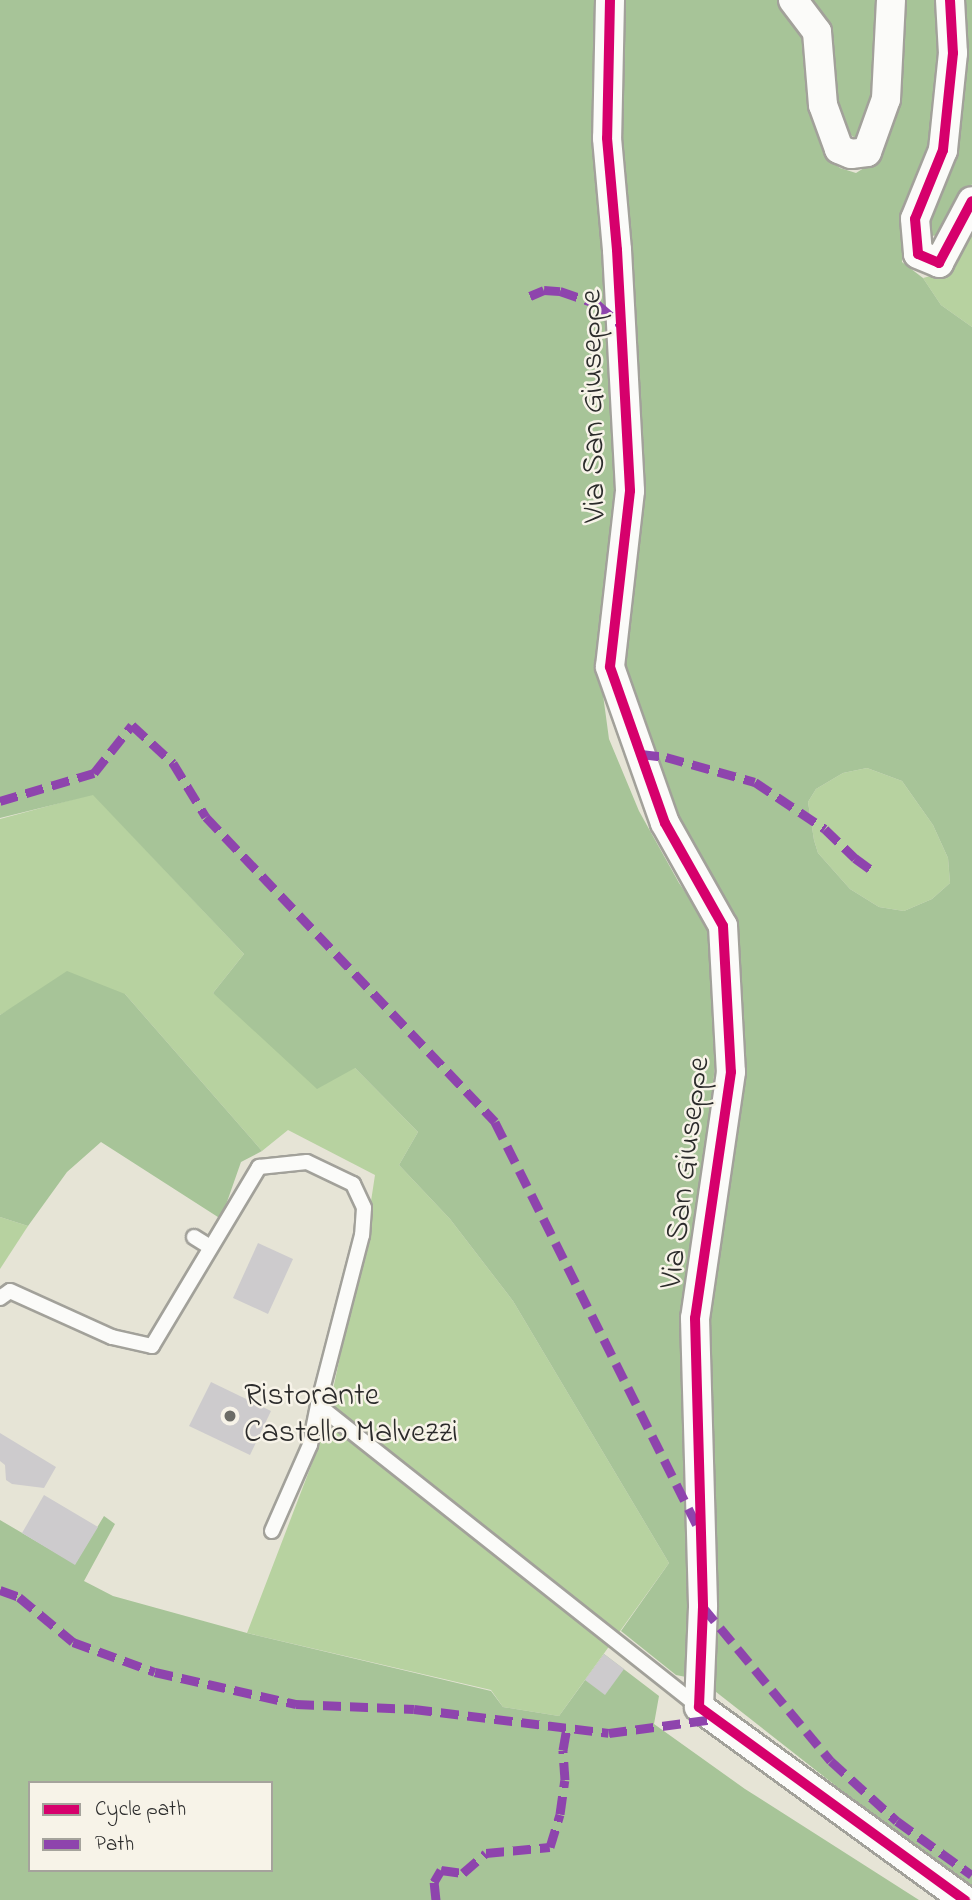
<!DOCTYPE html>
<style>
body{margin:0}
#map{position:relative;width:972px;height:1900px;overflow:hidden;background:#e6e4d6;font-family:"Indie Flower",sans-serif}
div>[style]{position:absolute}
.green>*{inset:0;background:#b7d2a0}
.forest>*{inset:0;background:#a7c498}
.building>*{inset:0;background:#cdcbcd}
.roads{filter:drop-shadow(2px 0 #a2a19a) drop-shadow(-2px 0 #a2a19a) drop-shadow(0 2px #a2a19a) drop-shadow(0 -2px #a2a19a)}
.lane>*{height:14px;margin:-7px;padding:0 7px;transform-origin:7px;border-radius:7px;background:#fbfbf9}
.street>*{height:28px;margin:-14px;padding:0 14px;transform-origin:14px;border-radius:14px;background:#fbfbf9}
.quiet>*{height:9px;margin-top:-4.5px;transform-origin:0;background:repeating-linear-gradient(90deg,#8e44ad 0 18px,transparent 0 27px)}
.cycleway>*{height:10px;margin:-5px;padding:0 5px;transform-origin:5px;border-radius:5px;background:#d6006c}
.dots>*{width:19px;height:19px;translate:-50% -50%;box-sizing:border-box;border:4px solid #f7f3e8;border-radius:50%}
span{translate:-50% -50%;white-space:nowrap;text-align:center;line-height:1.15;-webkit-text-stroke:5px #f7f3e8;paint-order:stroke}
.street-label{font-size:32px;color:#2b2b2b}
.poi-label{font-size:32px;color:#2b2b2b}
.left{translate:0 -50%;text-align:left}
.legend{position:absolute;left:28px;top:1781px;width:245px;height:91px;box-sizing:border-box;background:#f7f3e8;border:2px solid #a5a39c;margin:0;padding:9px 12px;list-style:none;font-size:21px;color:#2b2b2b}
.legend li{display:flex;align-items:center;gap:14px;height:35px}
.legend b{width:35px;border:2px solid #a5a39c}
</style>
<div id="map">
<div class="green">
<div style="clip-path:polygon(972px 224px,972px 327px,941px 305px,923px 278px,945px 272px)"></div>
<div style="clip-path:polygon(867px 768px,902px 781px,933px 825px,948px 858px,950px 883px,932px 899px,904px 911px,879px 907px,850px 889px,818px 853px,814px 840px,808px 802px,816px 789px,843px 773px)"></div>
<div style="clip-path:polygon(93px 794px,244px 954px,213px 993px,355px 1068px,418px 1132px,399px 1165px,450px 1219px,513px 1301px,669px 1563px,559px 1716px,503px 1707px,491px 1690px,247px 1633px,324px 1432px,366px 1234px,375px 1175px,288px 1130px,262px 1151px,125px 994px,14px 1007px,0 1015px,0 819px)"></div>
<div style="clip-path:polygon(0 1217px,28px 1226px,0 1269px)"></div>
</div>
<div class="forest">
<div style="clip-path:polygon(0 0,602px 0,618px 409px,615px 521px,599px 665px,609px 739px,639px 811px,679px 883px,710px 928px,717px 1048px,687px 1317px,691px 1678px,676px 1675px,621px 1631px,669px 1563px,513px 1301px,450px 1219px,399px 1165px,418px 1132px,355px 1068px,317px 1089px,213px 993px,244px 954px,93px 795px,0 818px)"></div>
<div style="clip-path:polygon(evenodd,625px 0,779px 0,803px 27px,815px 129px,825px 157px,840px 168px,856px 173px,880px 158px,891px 119px,897px 0,943px 0,935px 139px,907px 217px,902px 262px,923px 278px,941px 305px,972px 327px,972px 1888px,878px 1819px,711px 1688px,707px 1311px,731px 923px,673px 812px,622px 656px,617px 132px,625px 0,867px 768px,902px 781px,933px 825px,948px 858px,950px 883px,932px 899px,904px 911px,879px 907px,850px 889px,818px 853px,814px 840px,808px 802px,816px 789px,843px 773px,867px 768px)"></div>
<div style="clip-path:polygon(810px 0,884px 0,868px 130px,855px 138px,839px 126px)"></div>
<div style="clip-path:polygon(956px 0,972px 0,972px 184px,946px 235px,929px 236px,924px 217px)"></div>
<div style="clip-path:polygon(67px 971px,125px 994px,262px 1151px,241px 1162px,221px 1219px,101px 1142px,67px 1172px,28px 1226px,0 1217px,0 1015px)"></div>
<div style="clip-path:polygon(evenodd,104px 1516px,115px 1524px,84px 1581px,113px 1596px,247px 1633px,491px 1691px,503px 1707px,559px 1716px,604px 1654px,659px 1696px,654px 1724px,745px 1789px,919px 1900px,0 1900px,0 1520px,75px 1564px,104px 1516px,30px 1783px,271px 1783px,271px 1870px,30px 1870px,30px 1783px)"></div>
</div>
<div class="building">
<div style="clip-path:polygon(258px 1243px,293px 1259px,268px 1314px,233px 1298px)"></div>
<div style="clip-path:polygon(211px 1382px,271px 1411px,250px 1455px,189px 1426px)"></div>
<div style="clip-path:polygon(0 1433px,56px 1467px,44px 1488px,12px 1484px,6px 1480px,5px 1465px,0 1461px)"></div>
<div style="clip-path:polygon(44px 1495px,98px 1527px,75px 1565px,22px 1533px)"></div>
<div style="clip-path:polygon(604px 1654px,624px 1669px,605px 1695px,585px 1680px)"></div>
</div>
<div class="roads">
<div class="lane">
<div style="left:194px;top:1237px;width:19px;rotate:32deg"></div>
<div style="left:0;top:1298px;width:12px;rotate:-35deg"></div>
<div style="left:10px;top:1291px;width:112px;rotate:24.3deg"></div>
<div style="left:112px;top:1337px;width:41px;rotate:12.7deg"></div>
<div style="left:152px;top:1346px;width:209px;rotate:-59.1deg"></div>
<div style="left:259px;top:1167px;width:48px;rotate:-5.9deg"></div>
<div style="left:307px;top:1162px;width:51px;rotate:25.6deg"></div>
<div style="left:353px;top:1184px;width:26px;rotate:65deg"></div>
<div style="left:364px;top:1208px;width:27px;rotate:94deg"></div>
<div style="left:362px;top:1235px;width:176px;rotate:104.5deg"></div>
<div style="left:318px;top:1405px;width:486px;rotate:38.4deg"></div>
<div style="left:272px;top:1531px;width:94px;rotate:-66.2deg"></div>
<div style="left:310px;top:1445px;width:41px;rotate:-78.7deg"></div>
</div>
<div class="street">
<div style="left:610px;top:0;width:138px;rotate:91.2deg"></div>
<div style="left:607px;top:138px;width:112px;rotate:84.9deg"></div>
<div style="left:617px;top:250px;width:241px;rotate:86.9deg"></div>
<div style="left:630px;top:491px;width:177px;rotate:96.5deg"></div>
<div style="left:610px;top:667px;width:165px;rotate:70.6deg"></div>
<div style="left:665px;top:823px;width:118px;rotate:60.6deg"></div>
<div style="left:723px;top:926px;width:146px;rotate:86.9deg"></div>
<div style="left:731px;top:1072px;width:249px;rotate:98.3deg"></div>
<div style="left:695px;top:1318px;width:289px;rotate:88.4deg"></div>
<div style="left:703px;top:1607px;width:100px;rotate:92.3deg"></div>
<div style="left:699px;top:1707px;width:329px;rotate:36deg"></div>
<div style="left:793px;top:0;width:40px;rotate:53deg"></div>
<div style="left:817px;top:32px;width:73px;rotate:85.3deg"></div>
<div style="left:823px;top:105px;width:47px;rotate:70deg"></div>
<div style="left:839px;top:149px;width:13px;rotate:23deg"></div>
<div style="left:851px;top:154px;width:16px;rotate:-7deg"></div>
<div style="left:867px;top:152px;width:56px;rotate:-70.3deg"></div>
<div style="left:886px;top:99px;width:99px;rotate:-87.1deg"></div>
<div style="left:950px;top:0;width:53px;rotate:86.8deg"></div>
<div style="left:953px;top:53px;width:98px;rotate:95.9deg"></div>
<div style="left:943px;top:150px;width:74px;rotate:112.1deg"></div>
<div style="left:915px;top:219px;width:35px;rotate:85deg"></div>
<div style="left:918px;top:254px;width:23px;rotate:23deg"></div>
<div style="left:939px;top:263px;width:70px;rotate:-62deg"></div>
</div>
</div>
<div class="quiet">
<div style="left:530px;top:296px;width:15px;rotate:-23deg"></div>
<div style="left:544px;top:290px;width:16px;rotate:4deg"></div>
<div style="left:560px;top:291px;width:39px;rotate:19deg"></div>
<div style="left:597px;top:304px;width:33px;rotate:41deg"></div>
<div style="left:641px;top:754px;width:25px;rotate:7deg"></div>
<div style="left:666px;top:757px;width:92px;rotate:15.7deg"></div>
<div style="left:755px;top:782px;width:84px;rotate:33.9deg"></div>
<div style="left:825px;top:829px;width:42px;rotate:44deg"></div>
<div style="left:855px;top:858px;width:26px;rotate:36deg"></div>
<div style="left:0;top:801px;width:98px;rotate:-16.6deg"></div>
<div style="left:94px;top:773px;width:61px;rotate:-51.6deg"></div>
<div style="left:132px;top:725px;width:56px;rotate:42.8deg"></div>
<div style="left:173px;top:763px;width:63px;rotate:58.6deg"></div>
<div style="left:206px;top:817px;width:420px;rotate:46.5deg"></div>
<div style="left:495px;top:1122px;width:452px;rotate:63.4deg"></div>
<div style="left:0;top:1590px;width:20px;rotate:20deg"></div>
<div style="left:19px;top:1597px;width:70px;rotate:39.8deg"></div>
<div style="left:73px;top:1642px;width:87px;rotate:20.1deg"></div>
<div style="left:155px;top:1672px;width:145px;rotate:12.8deg"></div>
<div style="left:296px;top:1704px;width:118px;rotate:2.4deg"></div>
<div style="left:414px;top:1709px;width:196px;rotate:7deg"></div>
<div style="left:609px;top:1733px;width:106px;rotate:-7.6deg"></div>
<div style="left:703px;top:1607px;width:200px;rotate:50.3deg"></div>
<div style="left:831px;top:1761px;width:89px;rotate:42.3deg"></div>
<div style="left:897px;top:1821px;width:92px;rotate:35.8deg"></div>
<div style="left:436px;top:1900px;width:18px;rotate:-96deg"></div>
<div style="left:434px;top:1882px;width:14px;rotate:-60deg"></div>
<div style="left:441px;top:1870px;width:22px;rotate:8deg"></div>
<div style="left:463px;top:1873px;width:30px;rotate:-41deg"></div>
<div style="left:486px;top:1853px;width:64px;rotate:-5.4deg"></div>
<div style="left:550px;top:1847px;width:34px;rotate:-73deg"></div>
<div style="left:560px;top:1814px;width:34px;rotate:-82deg"></div>
<div style="left:565px;top:1780px;width:30px;rotate:-94deg"></div>
<div style="left:563px;top:1750px;width:22px;rotate:-80deg"></div>
</div>
<div class="cycleway">
<div style="left:610px;top:0;width:138px;rotate:91.2deg"></div>
<div style="left:607px;top:138px;width:112px;rotate:84.9deg"></div>
<div style="left:617px;top:250px;width:241px;rotate:86.9deg"></div>
<div style="left:630px;top:491px;width:177px;rotate:96.5deg"></div>
<div style="left:610px;top:667px;width:165px;rotate:70.6deg"></div>
<div style="left:665px;top:823px;width:118px;rotate:60.6deg"></div>
<div style="left:723px;top:926px;width:146px;rotate:86.9deg"></div>
<div style="left:731px;top:1072px;width:249px;rotate:98.3deg"></div>
<div style="left:695px;top:1318px;width:289px;rotate:88.4deg"></div>
<div style="left:703px;top:1607px;width:100px;rotate:92.3deg"></div>
<div style="left:699px;top:1707px;width:329px;rotate:36deg"></div>
<div style="left:950px;top:0;width:53px;rotate:86.8deg"></div>
<div style="left:953px;top:53px;width:98px;rotate:95.9deg"></div>
<div style="left:943px;top:150px;width:74px;rotate:112.1deg"></div>
<div style="left:915px;top:219px;width:35px;rotate:85deg"></div>
<div style="left:918px;top:254px;width:23px;rotate:23deg"></div>
<div style="left:939px;top:263px;width:70px;rotate:-62deg"></div>
</div>
<div class="dots">
<div style="left:230px;top:1416px;background:#6c6c67"></div>
</div>
<div class="street-label">
<span style="left:595px;top:406px;rotate:-91deg">Via San Giuseppe</span>
<span style="left:687px;top:1173px;rotate:-83deg">Via San Giuseppe</span>
</div>
<div class="poi-label">
<span class="left" style="left:244px;top:1416px">Ristorante<br>Castello Malvezzi</span>
</div>
<ul class="legend">
<li><b style="height:9px;background:#d6006c"></b>Cycle path</li>
<li><b style="height:9px;background:#8e44ad"></b>Path</li>
</ul>
</div>
